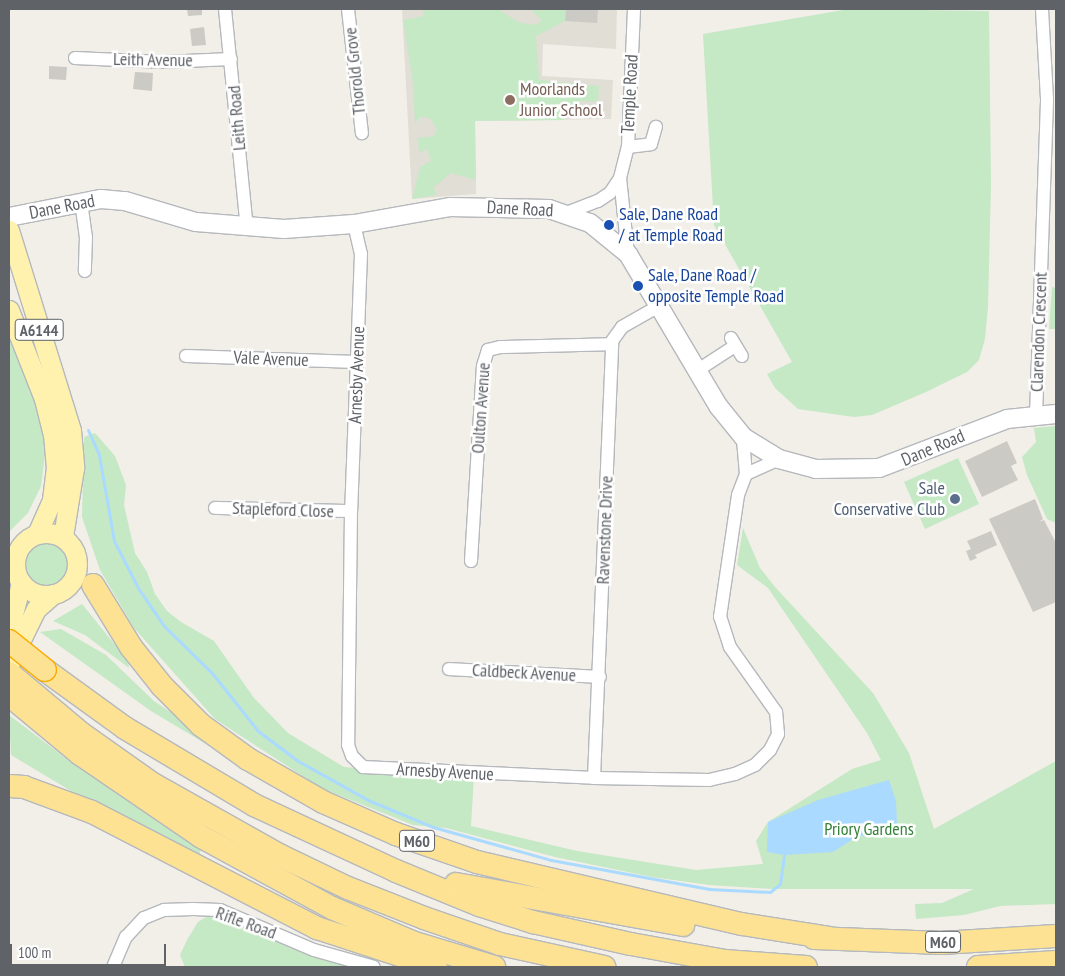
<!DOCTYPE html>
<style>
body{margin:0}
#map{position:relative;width:1065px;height:976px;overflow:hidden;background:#f1efe8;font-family:"PT Sans Narrow",sans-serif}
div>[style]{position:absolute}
.education>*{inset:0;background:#e1ded6}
.green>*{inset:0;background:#c5e8c5}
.round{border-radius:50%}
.water>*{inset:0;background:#aadaff}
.stream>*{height:3px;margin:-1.5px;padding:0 1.5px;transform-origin:1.5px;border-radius:1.5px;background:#aadaff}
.building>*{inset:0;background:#cccac5}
.roads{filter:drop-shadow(1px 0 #b5b8bc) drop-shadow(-1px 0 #b5b8bc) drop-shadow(0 1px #b5b8bc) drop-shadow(0 -1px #b5b8bc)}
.minor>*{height:12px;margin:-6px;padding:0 6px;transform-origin:6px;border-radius:6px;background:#fff}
.secondary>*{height:18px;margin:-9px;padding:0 9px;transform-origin:9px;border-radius:9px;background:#fff}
.primary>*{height:19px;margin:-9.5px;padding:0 9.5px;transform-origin:9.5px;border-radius:9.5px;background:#fff2af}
.primary>.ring{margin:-9.5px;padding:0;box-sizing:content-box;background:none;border:19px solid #fff2af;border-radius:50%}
.motorway>*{height:22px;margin:-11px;padding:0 11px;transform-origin:11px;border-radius:11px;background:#fde293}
.bridges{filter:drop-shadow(1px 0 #f9ab00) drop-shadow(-1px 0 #f9ab00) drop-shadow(0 1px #f9ab00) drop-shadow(0 -1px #f9ab00)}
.motorway-bridge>*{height:22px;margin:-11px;padding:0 11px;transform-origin:11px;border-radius:11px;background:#fde293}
.dots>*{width:14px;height:14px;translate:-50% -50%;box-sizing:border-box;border:2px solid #fff;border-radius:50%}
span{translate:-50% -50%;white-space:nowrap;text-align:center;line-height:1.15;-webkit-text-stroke:5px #fff;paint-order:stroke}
.shield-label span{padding:1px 4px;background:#fff;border:1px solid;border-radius:4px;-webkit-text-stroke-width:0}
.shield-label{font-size:16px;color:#5f6368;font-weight:700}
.street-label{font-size:18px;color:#5f6368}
.education-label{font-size:18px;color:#785e54}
.left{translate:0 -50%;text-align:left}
.transit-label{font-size:18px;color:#164399}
.service-label{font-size:18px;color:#4e5e75}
.right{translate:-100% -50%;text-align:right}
.park-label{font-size:18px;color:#348238}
.frame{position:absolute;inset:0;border:10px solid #5f6368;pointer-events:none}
.scale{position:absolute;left:10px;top:944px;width:156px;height:22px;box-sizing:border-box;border:2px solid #5f6368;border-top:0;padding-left:6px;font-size:15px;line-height:18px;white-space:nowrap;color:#5f6368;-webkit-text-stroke:4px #fff;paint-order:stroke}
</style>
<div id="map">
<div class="education">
<div style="clip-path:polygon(402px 9px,617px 9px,616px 49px,543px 44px,542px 76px,613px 80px,611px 119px,475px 121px,476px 194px,412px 199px)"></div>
</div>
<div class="green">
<div style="clip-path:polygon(422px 9px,498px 9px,518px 22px,534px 25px,542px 21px,531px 9px,566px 9px,565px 21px,536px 36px,539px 80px,599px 86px,598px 102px,581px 101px,564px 120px,475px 121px,476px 180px,451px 173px,434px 187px,436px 195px,412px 199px,420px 167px,431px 161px,427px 149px,419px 153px,418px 138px,434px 136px,437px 129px,430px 118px,420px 117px,415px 123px,413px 83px,403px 20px,424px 16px)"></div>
<div style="clip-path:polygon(849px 9px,989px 11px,991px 184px,988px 307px,985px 339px,979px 360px,967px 372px,926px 392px,872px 415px,854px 417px,798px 409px,775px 388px,767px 374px,792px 362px,714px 225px,703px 34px)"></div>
<div style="clip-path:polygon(1052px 287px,1056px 288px,1056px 329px,1049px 329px)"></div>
<div style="clip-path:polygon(9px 324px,35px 392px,46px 447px,41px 486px,28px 513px,9px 532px)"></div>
<div style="clip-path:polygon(1056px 426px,1056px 523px,1047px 519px,1027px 475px,1022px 457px,1036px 442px,1034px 428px)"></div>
<div style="clip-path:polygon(95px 433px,115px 456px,126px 485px,124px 505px,135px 553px,147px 572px,155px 594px,167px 611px,181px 622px,214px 641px,254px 698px,288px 733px,344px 767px,474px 776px,471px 826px,577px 851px,696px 870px,763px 864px,756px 841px,768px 822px,852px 769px,881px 760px,867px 733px,768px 588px,737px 565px,743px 528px,760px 568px,775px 587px,873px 693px,909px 753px,934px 829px,1056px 761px,1056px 904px,1000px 906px,964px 915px,916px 919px,915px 904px,942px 903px,974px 889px,773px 889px,709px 885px,652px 877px,555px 857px,446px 828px,413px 825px,321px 788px,215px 719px,134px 628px,100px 570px,82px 517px,84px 437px)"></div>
<div style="clip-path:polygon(958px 458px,979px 504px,925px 529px,904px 482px)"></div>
<div class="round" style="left:24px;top:542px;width:44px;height:44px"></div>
<div style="clip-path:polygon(82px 604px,128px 661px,129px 668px,85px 635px,53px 621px)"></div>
<div style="clip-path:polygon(61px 629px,106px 655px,154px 701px,231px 753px,226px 756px,151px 711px,40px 632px)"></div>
<div style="clip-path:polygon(9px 715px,68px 760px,201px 849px,199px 857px,96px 806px,11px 755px)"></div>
<div style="clip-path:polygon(211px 914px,217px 915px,355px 967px,185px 967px,180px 955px,187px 940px,198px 922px)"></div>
</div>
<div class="water">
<div style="clip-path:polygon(889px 780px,896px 801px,897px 824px,855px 838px,833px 852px,784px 855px,767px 852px,768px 822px,818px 800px)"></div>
</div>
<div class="stream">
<div style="left:88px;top:430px;width:27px;rotate:66deg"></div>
<div style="left:99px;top:455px;width:87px;rotate:80.1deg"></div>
<div style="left:114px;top:541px;width:53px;rotate:62.9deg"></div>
<div style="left:138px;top:588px;width:46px;rotate:55.6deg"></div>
<div style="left:164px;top:626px;width:67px;rotate:44.4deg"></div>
<div style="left:212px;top:673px;width:74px;rotate:51.6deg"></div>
<div style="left:258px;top:731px;width:50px;rotate:36.9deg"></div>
<div style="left:298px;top:761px;width:80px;rotate:29.1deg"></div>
<div style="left:368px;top:800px;width:70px;rotate:22.6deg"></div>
<div style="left:433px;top:827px;width:123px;rotate:15.6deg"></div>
<div style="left:551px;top:860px;width:161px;rotate:10.4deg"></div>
<div style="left:709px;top:889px;width:61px;rotate:2.8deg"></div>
<div style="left:770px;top:892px;width:13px;rotate:-39deg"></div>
<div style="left:780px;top:884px;width:29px;rotate:-82deg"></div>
</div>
<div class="building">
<div style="clip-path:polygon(187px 9px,202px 9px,202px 15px,188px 16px)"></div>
<div style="clip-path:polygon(566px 9px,598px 9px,597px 23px,565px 21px)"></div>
<div style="clip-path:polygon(204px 27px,206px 45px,192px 46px,190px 29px)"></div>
<div style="clip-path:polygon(49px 66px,67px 67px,66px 80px,49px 79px)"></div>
<div style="clip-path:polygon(135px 72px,153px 73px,152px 91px,133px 89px)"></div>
<div style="clip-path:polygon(1007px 441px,1017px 463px,1011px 466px,1018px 480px,982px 497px,965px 461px)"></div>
<div style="clip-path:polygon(1035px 499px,1043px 519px,1039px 522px,1044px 520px,1056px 543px,1056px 602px,1033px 612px,989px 519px)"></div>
<div style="clip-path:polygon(991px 531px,997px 545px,975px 555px,977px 558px,970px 561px,966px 551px,971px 549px,967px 541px)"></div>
</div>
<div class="roads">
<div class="minor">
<div style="left:225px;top:9px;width:220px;rotate:84.3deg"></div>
<div style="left:348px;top:9px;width:125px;rotate:83.6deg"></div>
<div style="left:75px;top:58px;width:88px;rotate:2.6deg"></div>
<div style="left:163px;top:62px;width:68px;rotate:-2.5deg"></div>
<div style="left:628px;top:147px;width:23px;rotate:-7deg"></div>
<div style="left:651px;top:144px;width:18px;rotate:-74deg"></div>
<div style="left:81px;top:202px;width:35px;rotate:82deg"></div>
<div style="left:86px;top:237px;width:34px;rotate:92deg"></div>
<div style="left:566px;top:213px;width:34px;rotate:-21deg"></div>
<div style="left:598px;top:201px;width:14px;rotate:-34deg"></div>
<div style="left:610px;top:193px;width:18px;rotate:-56deg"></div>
<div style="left:354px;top:224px;width:31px;rotate:77deg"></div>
<div style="left:361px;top:254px;width:257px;rotate:92.2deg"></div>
<div style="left:351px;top:511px;width:234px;rotate:90.7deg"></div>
<div style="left:348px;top:745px;width:12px;rotate:70deg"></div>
<div style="left:352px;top:756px;width:16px;rotate:45deg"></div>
<div style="left:363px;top:767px;width:231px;rotate:2.7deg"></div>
<div style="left:594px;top:778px;width:115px;rotate:1deg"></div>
<div style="left:709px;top:780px;width:27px;rotate:-13deg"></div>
<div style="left:735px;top:774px;width:22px;rotate:-24deg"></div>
<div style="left:755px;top:765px;width:21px;rotate:-45deg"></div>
<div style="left:770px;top:750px;width:18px;rotate:-63deg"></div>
<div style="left:778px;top:734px;width:22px;rotate:-95deg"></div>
<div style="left:776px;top:712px;width:80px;rotate:-125.3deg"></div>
<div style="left:730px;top:647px;width:32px;rotate:-108deg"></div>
<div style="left:720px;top:617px;width:123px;rotate:-81.6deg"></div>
<div style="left:738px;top:495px;width:22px;rotate:-69deg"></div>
<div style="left:746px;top:474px;width:37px;rotate:-95deg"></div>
<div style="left:628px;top:254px;width:76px;rotate:-96deg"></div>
<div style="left:620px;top:178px;width:32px;rotate:-76deg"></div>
<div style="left:628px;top:147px;width:138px;rotate:-87.5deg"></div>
<div style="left:731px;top:338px;width:21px;rotate:59deg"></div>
<div style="left:186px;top:356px;width:171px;rotate:2deg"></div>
<div style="left:698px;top:370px;width:44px;rotate:-33deg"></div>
<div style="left:1036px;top:416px;width:317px;rotate:-88deg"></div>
<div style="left:1047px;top:99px;width:90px;rotate:-93.2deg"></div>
<div style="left:746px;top:474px;width:36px;rotate:-24deg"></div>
<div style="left:215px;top:508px;width:136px;rotate:1.3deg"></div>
<div style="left:471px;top:561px;width:195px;rotate:-86.5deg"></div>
<div style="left:483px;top:366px;width:17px;rotate:-73deg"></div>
<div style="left:488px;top:350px;width:12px;rotate:-14deg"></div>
<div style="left:500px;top:347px;width:112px;rotate:-1.5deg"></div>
<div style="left:449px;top:669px;width:151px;rotate:3deg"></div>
<div style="left:594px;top:778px;width:437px;rotate:-87.6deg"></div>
<div style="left:612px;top:341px;width:17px;rotate:-54deg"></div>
<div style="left:622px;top:327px;width:43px;rotate:-29.6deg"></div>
<div style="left:113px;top:967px;width:33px;rotate:-67deg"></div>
<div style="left:126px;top:937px;width:26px;rotate:-47deg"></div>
<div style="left:144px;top:918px;width:22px;rotate:-22deg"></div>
<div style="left:164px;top:910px;width:29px;rotate:-2deg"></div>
<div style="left:193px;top:909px;width:27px;rotate:2deg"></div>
<div style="left:220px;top:910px;width:102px;rotate:23.1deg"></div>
<div style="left:314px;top:950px;width:62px;rotate:15.8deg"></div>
</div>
<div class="secondary">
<div style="left:9px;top:217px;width:94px;rotate:-11.1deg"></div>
<div style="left:101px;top:199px;width:24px;rotate:5deg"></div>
<div style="left:125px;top:201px;width:74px;rotate:16.5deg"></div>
<div style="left:196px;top:222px;width:88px;rotate:4.5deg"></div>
<div style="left:284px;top:229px;width:70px;rotate:-4.1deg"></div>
<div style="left:354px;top:224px;width:97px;rotate:-10deg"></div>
<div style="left:450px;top:207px;width:99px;rotate:1.2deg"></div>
<div style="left:549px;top:209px;width:43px;rotate:18.9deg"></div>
<div style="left:590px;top:223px;width:49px;rotate:39.2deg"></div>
<div style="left:628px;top:254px;width:178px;rotate:59.3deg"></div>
<div style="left:719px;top:407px;width:38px;rotate:51deg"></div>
<div style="left:743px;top:437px;width:42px;rotate:31.4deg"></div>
<div style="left:779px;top:459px;width:38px;rotate:15deg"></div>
<div style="left:816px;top:469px;width:63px;rotate:-0.9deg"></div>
<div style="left:879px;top:468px;width:137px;rotate:-20.9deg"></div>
<div style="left:1007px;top:419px;width:49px;rotate:-5.8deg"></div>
</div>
<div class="primary">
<div style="left:9px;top:230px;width:209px;rotate:72.8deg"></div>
<div style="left:71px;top:430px;width:38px;rotate:85deg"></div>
<div style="left:74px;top:468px;width:70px;rotate:99.1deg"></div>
<div style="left:9px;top:310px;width:96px;rotate:68.5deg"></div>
<div style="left:44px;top:399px;width:36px;rotate:76deg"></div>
<div style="left:53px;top:434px;width:33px;rotate:85deg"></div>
<div style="left:56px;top:467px;width:33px;rotate:97deg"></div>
<div style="left:52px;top:500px;width:37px;rotate:114deg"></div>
<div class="ring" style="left:15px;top:533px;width:43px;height:43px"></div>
<div style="left:9px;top:630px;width:49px;rotate:-75.7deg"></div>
<div style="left:9px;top:664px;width:61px;rotate:-63.9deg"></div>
<div style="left:36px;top:609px;width:23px;rotate:-41deg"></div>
</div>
<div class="motorway">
<div style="left:93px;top:585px;width:73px;rotate:58.5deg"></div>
<div style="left:131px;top:647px;width:50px;rotate:51.5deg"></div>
<div style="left:162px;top:686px;width:55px;rotate:45deg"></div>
<div style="left:201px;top:725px;width:58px;rotate:35.9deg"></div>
<div style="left:248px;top:759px;width:86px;rotate:29.8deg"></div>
<div style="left:323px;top:802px;width:80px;rotate:23.7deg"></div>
<div style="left:396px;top:834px;width:86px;rotate:19.1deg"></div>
<div style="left:477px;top:862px;width:272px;rotate:13.2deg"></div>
<div style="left:742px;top:924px;width:88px;rotate:9.1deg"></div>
<div style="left:45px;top:670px;width:99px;rotate:35.9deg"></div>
<div style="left:125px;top:728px;width:150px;rotate:30.8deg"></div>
<div style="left:254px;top:805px;width:157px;rotate:24.9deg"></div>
<div style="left:396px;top:871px;width:90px;rotate:22.3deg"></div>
<div style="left:479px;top:905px;width:57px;rotate:17.5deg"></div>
<div style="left:533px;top:922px;width:100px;rotate:12.7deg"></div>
<div style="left:631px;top:944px;width:96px;rotate:10.3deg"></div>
<div style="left:725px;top:961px;width:81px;rotate:4.2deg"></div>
<div style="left:9px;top:673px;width:95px;rotate:39.9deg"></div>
<div style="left:82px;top:734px;width:87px;rotate:35.2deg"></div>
<div style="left:153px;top:784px;width:145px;rotate:29.4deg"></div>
<div style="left:279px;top:855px;width:76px;rotate:25.6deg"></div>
<div style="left:348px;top:888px;width:82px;rotate:21.5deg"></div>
<div style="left:424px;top:918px;width:80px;rotate:18.9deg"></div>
<div style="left:500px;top:944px;width:107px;rotate:12.4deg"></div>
<div style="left:9px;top:695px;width:92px;rotate:39.7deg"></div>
<div style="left:80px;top:754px;width:145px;rotate:34.3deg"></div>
<div style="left:200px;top:836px;width:150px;rotate:28.6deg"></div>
<div style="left:332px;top:908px;width:90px;rotate:22.9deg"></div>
<div style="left:415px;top:943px;width:83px;rotate:16.9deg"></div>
<div style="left:10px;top:786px;width:14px;rotate:4deg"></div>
<div style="left:24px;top:787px;width:72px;rotate:20.2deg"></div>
<div style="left:92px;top:812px;width:253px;rotate:27.3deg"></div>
<div style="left:317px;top:928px;width:125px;rotate:18.1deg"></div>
<div style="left:456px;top:884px;width:231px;rotate:10.2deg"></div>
<div style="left:814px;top:938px;width:127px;rotate:2.3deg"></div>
<div style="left:941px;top:943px;width:115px;rotate:-3.5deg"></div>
<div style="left:978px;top:967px;width:78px;rotate:-3.7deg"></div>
</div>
</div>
<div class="bridges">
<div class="motorway-bridge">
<div style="left:9px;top:641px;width:46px;rotate:38.9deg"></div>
</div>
</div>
<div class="dots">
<div style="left:510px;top:100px;background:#8d6e63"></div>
<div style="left:609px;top:225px;background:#1a4fb4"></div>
<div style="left:638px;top:286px;background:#1a4fb4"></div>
<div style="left:955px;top:499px;background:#5c6f8a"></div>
</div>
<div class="shield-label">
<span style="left:39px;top:330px">A6144</span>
<span style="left:417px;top:841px">M60</span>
<span style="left:943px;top:942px">M60</span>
</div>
<div class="street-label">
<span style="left:153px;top:60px;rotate:1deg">Leith Avenue</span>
<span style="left:355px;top:71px;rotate:-96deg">Thorold Grove</span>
<span style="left:630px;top:94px;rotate:-87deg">Temple Road</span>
<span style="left:237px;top:118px;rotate:-95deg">Leith Road</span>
<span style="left:62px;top:207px;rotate:-11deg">Dane Road</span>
<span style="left:520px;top:209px;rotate:3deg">Dane Road</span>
<span style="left:1039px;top:332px;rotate:-88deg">Clarendon Crescent</span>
<span style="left:271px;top:359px;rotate:2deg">Vale Avenue</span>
<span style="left:357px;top:375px;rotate:-88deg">Arnesby Avenue</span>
<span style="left:481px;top:408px;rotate:-86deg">Oulton Avenue</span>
<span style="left:933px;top:448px;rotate:-23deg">Dane Road</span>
<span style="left:283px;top:510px;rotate:2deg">Stapleford Close</span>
<span style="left:605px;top:530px;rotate:-88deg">Ravenstone Drive</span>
<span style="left:524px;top:673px;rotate:3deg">Caldbeck Avenue</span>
<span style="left:445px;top:772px;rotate:3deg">Arnesby Avenue</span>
<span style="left:246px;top:923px;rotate:20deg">Rifle Road</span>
</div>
<div class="education-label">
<span class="left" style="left:520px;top:100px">Moorlands<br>Junior School</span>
</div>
<div class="transit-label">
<span class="left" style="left:619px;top:225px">Sale, Dane Road<br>/ at Temple Road</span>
<span class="left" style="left:648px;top:286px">Sale, Dane Road /<br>opposite Temple Road</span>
</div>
<div class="service-label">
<span class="right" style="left:945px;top:499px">Sale<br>Conservative Club</span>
</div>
<div class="park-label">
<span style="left:869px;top:829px">Priory Gardens</span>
</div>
<div class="frame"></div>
<div class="scale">100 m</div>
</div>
